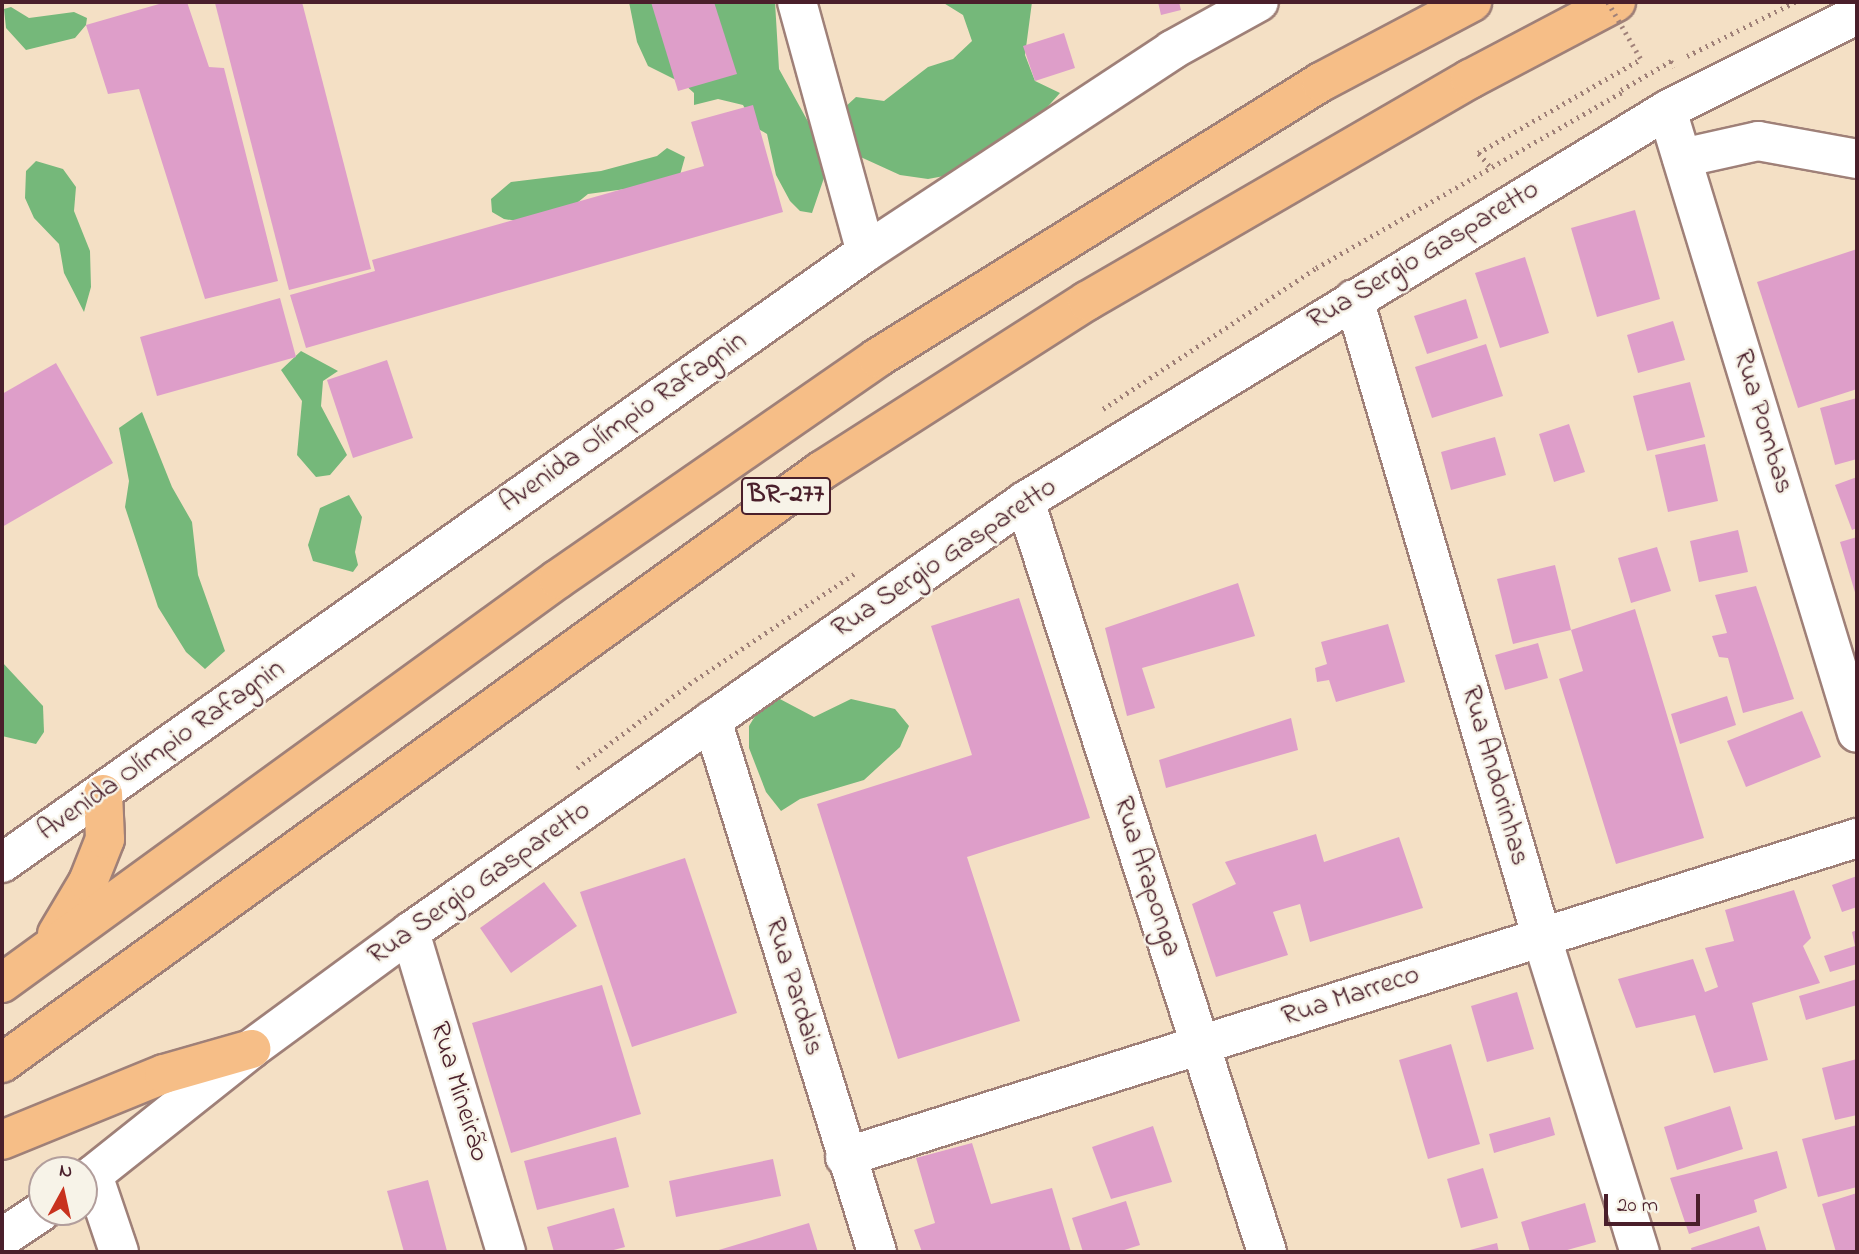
<!DOCTYPE html>
<meta charset="utf-8">
<style>
body{margin:0}
#map{position:relative;width:1859px;height:1254px;overflow:hidden;background:#f4e0c5;font-family:"Indie Flower",sans-serif}
div>[style]{position:absolute}
.forest>*{inset:0;background:#75b87a}
.building>*{inset:0;background:#de9ec9}
.path>*{height:4.5px;margin-top:-2.25px;transform-origin:0;background:repeating-linear-gradient(90deg,#9f8078 0 2px,transparent 0 7px)}
.roads{filter:drop-shadow(2px 0 #9f8078) drop-shadow(-2px 0 #9f8078) drop-shadow(0 2px #9f8078) drop-shadow(0 -2px #9f8078)}
.minor>*{height:38px;margin:-19px;padding:0 19px;transform-origin:19px;border-radius:19px;background:#fff}
.highway>*{height:38px;margin:-19px;padding:0 19px;transform-origin:19px;border-radius:19px;background:#f6be87}
.path-bridge>*{height:4.5px;margin-top:-2.25px;transform-origin:0;background:repeating-linear-gradient(90deg,#9f8078 0 2px,transparent 0 7px)}
span{translate:-50% -50%;white-space:nowrap;text-align:center;line-height:1.15;-webkit-text-stroke:5px #f7f3e8;paint-order:stroke}
.shield-label span{padding:2px 5px;background:#f7f3e8;border:2px solid;border-radius:5px;-webkit-text-stroke-width:0}
.shield-label{font-size:26px;color:#4a1f2b;font-weight:700}
.street-label{font-size:28px;color:#4a1f2b}
.frame{position:absolute;inset:0;border:4px solid #4a1f2b;pointer-events:none}
.north{position:absolute;left:28px;top:1156px;width:70px;height:70px;box-sizing:border-box;background:#f7f3e8;border:2px solid #b29e9c;border-radius:50%;rotate:8deg;font-size:19px;font-weight:700;line-height:28px;text-align:center;color:#4a1f2b}
.north::after{content:'';display:block;margin:auto;width:24px;height:32px;background:#c8321e;clip-path:polygon(50% 0,100% 100%,50% 72%,0 100%)}
.scale{position:absolute;left:1604px;top:1194px;width:96px;height:32px;box-sizing:border-box;border:4px solid #4a1f2b;border-top:0;padding-left:9px;font-size:21px;line-height:24px;white-space:nowrap;color:#4a1f2b;-webkit-text-stroke:5px #f7f3e8;paint-order:stroke}
</style>
<div id="map">
<div class="forest">
<div style="clip-path:polygon(629px 2px,775px 2px,779px 69px,816px 136px,825px 175px,812px 213px,800px 211px,790px 201px,776px 175px,767px 134px,755px 127px,743px 105px,718px 99px,694px 105px,694px 93px,684px 84px,648px 66px,637px 42px)"></div>
<div style="clip-path:polygon(942px 2px,1032px 2px,1025px 55px,1035px 81px,1060px 93px,1025px 132px,955px 174px,928px 179px,900px 175px,854px 154px,843px 109px,856px 97px,884px 101px,928px 67px,953px 59px,972px 41px,963px 15px)"></div>
<div style="clip-path:polygon(11px 7px,29px 18px,74px 12px,87px 18px,86px 25px,75px 38px,26px 50px,6px 28px,4px 9px)"></div>
<div style="clip-path:polygon(667px 148px,685px 157px,678px 182px,588px 194px,567px 211px,531px 223px,504px 219px,492px 212px,491px 199px,511px 182px,601px 171px,657px 156px)"></div>
<div style="clip-path:polygon(36px 161px,63px 169px,76px 187px,74px 211px,90px 251px,91px 287px,84px 312px,64px 273px,59px 244px,34px 218px,25px 198px,26px 171px)"></div>
<div style="clip-path:polygon(301px 351px,338px 371px,323px 381px,321px 406px,347px 455px,330px 475px,316px 477px,297px 455px,302px 401px,281px 370px)"></div>
<div style="clip-path:polygon(142px 412px,172px 487px,192px 522px,198px 575px,225px 651px,205px 669px,186px 652px,158px 607px,125px 507px,129px 481px,119px 428px)"></div>
<div style="clip-path:polygon(349px 495px,362px 517px,355px 552px,358px 565px,353px 572px,313px 561px,308px 545px,320px 508px)"></div>
<div style="clip-path:polygon(2px 662px,43px 706px,44px 732px,36px 744px,2px 736px)"></div>
<div style="clip-path:polygon(778px 698px,814px 717px,851px 699px,895px 709px,909px 726px,900px 747px,864px 780px,800px 799px,781px 811px,766px 792px,749px 748px,749px 726px,760px 708px)"></div>
</div>
<div class="building">
<div style="clip-path:polygon(166px 2px,187px 2px,209px 67px,224px 68px,278px 281px,205px 299px,139px 89px,108px 94px,86px 25px)"></div>
<div style="clip-path:polygon(302px 2px,371px 269px,289px 290px,215px 3px)"></div>
<div style="clip-path:polygon(651px 2px,714px 2px,737px 74px,678px 91px)"></div>
<div style="clip-path:polygon(1158px 2px,1179px 2px,1181px 10px,1161px 15px)"></div>
<div style="clip-path:polygon(1064px 33px,1075px 68px,1035px 81px,1023px 46px)"></div>
<div style="clip-path:polygon(753px 105px,783px 212px,306px 348px,290px 295px,375px 271px,372px 260px,704px 166px,691px 122px)"></div>
<div style="clip-path:polygon(1635px 210px,1660px 299px,1597px 317px,1571px 228px)"></div>
<div style="clip-path:polygon(1857px 249px,1857px 389px,1798px 408px,1757px 282px)"></div>
<div style="clip-path:polygon(1525px 257px,1549px 333px,1500px 348px,1475px 273px)"></div>
<div style="clip-path:polygon(280px 298px,296px 357px,157px 396px,140px 337px)"></div>
<div style="clip-path:polygon(1466px 299px,1478px 338px,1427px 354px,1414px 316px)"></div>
<div style="clip-path:polygon(1673px 321px,1685px 360px,1638px 373px,1627px 335px)"></div>
<div style="clip-path:polygon(1486px 344px,1503px 396px,1432px 418px,1415px 367px)"></div>
<div style="clip-path:polygon(387px 360px,413px 438px,353px 458px,327px 380px)"></div>
<div style="clip-path:polygon(56px 363px,113px 463px,2px 527px,2px 394px)"></div>
<div style="clip-path:polygon(1690px 382px,1705px 437px,1647px 451px,1633px 396px)"></div>
<div style="clip-path:polygon(1857px 398px,1857px 459px,1835px 465px,1820px 408px)"></div>
<div style="clip-path:polygon(1569px 424px,1585px 472px,1554px 482px,1539px 434px)"></div>
<div style="clip-path:polygon(1495px 437px,1506px 475px,1451px 490px,1441px 452px)"></div>
<div style="clip-path:polygon(1705px 444px,1718px 501px,1668px 512px,1655px 455px)"></div>
<div style="clip-path:polygon(1857px 477px,1857px 528px,1852px 530px,1835px 485px)"></div>
<div style="clip-path:polygon(1738px 530px,1748px 572px,1699px 582px,1690px 541px)"></div>
<div style="clip-path:polygon(1857px 537px,1857px 599px,1840px 542px)"></div>
<div style="clip-path:polygon(1657px 547px,1671px 591px,1631px 603px,1618px 558px)"></div>
<div style="clip-path:polygon(1555px 565px,1571px 630px,1513px 644px,1497px 579px)"></div>
<div style="clip-path:polygon(1238px 583px,1255px 636px,1142px 668px,1155px 708px,1127px 716px,1105px 628px)"></div>
<div style="clip-path:polygon(1756px 586px,1794px 699px,1743px 713px,1728px 658px,1719px 657px,1712px 636px,1727px 633px,1715px 595px)"></div>
<div style="clip-path:polygon(1019px 598px,1090px 818px,967px 857px,1020px 1021px,898px 1059px,817px 804px,972px 755px,931px 626px)"></div>
<div style="clip-path:polygon(1635px 609px,1704px 838px,1616px 864px,1559px 679px,1583px 671px,1571px 630px)"></div>
<div style="clip-path:polygon(1388px 624px,1405px 682px,1336px 702px,1329px 680px,1317px 682px,1315px 668px,1327px 664px,1321px 642px)"></div>
<div style="clip-path:polygon(1538px 643px,1548px 678px,1505px 690px,1495px 655px)"></div>
<div style="clip-path:polygon(1727px 696px,1736px 725px,1680px 744px,1671px 714px)"></div>
<div style="clip-path:polygon(1802px 711px,1821px 757px,1746px 787px,1727px 741px)"></div>
<div style="clip-path:polygon(1291px 718px,1298px 750px,1166px 788px,1159px 760px)"></div>
<div style="clip-path:polygon(1316px 834px,1324px 862px,1399px 837px,1423px 908px,1310px 942px,1300px 904px,1273px 912px,1288px 955px,1216px 977px,1192px 904px,1236px 884px,1225px 862px)"></div>
<div style="clip-path:polygon(685px 858px,737px 1013px,632px 1047px,580px 892px)"></div>
<div style="clip-path:polygon(1857px 876px,1857px 907px,1842px 912px,1832px 885px)"></div>
<div style="clip-path:polygon(544px 882px,577px 926px,511px 973px,480px 928px)"></div>
<div style="clip-path:polygon(1794px 890px,1811px 938px,1803px 946px,1820px 983px,1752px 1003px,1768px 1060px,1714px 1073px,1695px 1015px,1636px 1028px,1618px 979px,1693px 959px,1705px 992px,1718px 987px,1705px 948px,1734px 941px,1725px 910px)"></div>
<div style="clip-path:polygon(1857px 930px,1857px 964px,1830px 972px,1824px 956px,1855px 946px,1852px 932px)"></div>
<div style="clip-path:polygon(1857px 979px,1857px 1005px,1806px 1020px,1799px 996px)"></div>
<div style="clip-path:polygon(602px 985px,641px 1114px,511px 1153px,472px 1023px)"></div>
<div style="clip-path:polygon(1517px 992px,1534px 1049px,1487px 1062px,1471px 1006px)"></div>
<div style="clip-path:polygon(1451px 1044px,1480px 1144px,1428px 1159px,1399px 1060px)"></div>
<div style="clip-path:polygon(1857px 1059px,1857px 1115px,1835px 1120px,1822px 1068px)"></div>
<div style="clip-path:polygon(1730px 1106px,1743px 1149px,1677px 1170px,1664px 1127px)"></div>
<div style="clip-path:polygon(1550px 1117px,1555px 1135px,1494px 1153px,1489px 1134px)"></div>
<div style="clip-path:polygon(1857px 1125px,1857px 1187px,1818px 1197px,1802px 1139px)"></div>
<div style="clip-path:polygon(1153px 1126px,1172px 1182px,1111px 1199px,1092px 1147px)"></div>
<div style="clip-path:polygon(616px 1137px,629px 1187px,537px 1210px,524px 1161px)"></div>
<div style="clip-path:polygon(972px 1143px,991px 1204px,1052px 1188px,1071px 1252px,922px 1252px,914px 1230px,935px 1223px,916px 1158px)"></div>
<div style="clip-path:polygon(1777px 1151px,1787px 1188px,1754px 1200px,1757px 1212px,1689px 1234px,1670px 1178px)"></div>
<div style="clip-path:polygon(773px 1159px,781px 1196px,676px 1217px,669px 1181px)"></div>
<div style="clip-path:polygon(1483px 1168px,1498px 1218px,1461px 1228px,1447px 1179px)"></div>
<div style="clip-path:polygon(428px 1180px,447px 1251px,404px 1252px,387px 1191px)"></div>
<div style="clip-path:polygon(1857px 1193px,1857px 1252px,1836px 1252px,1822px 1204px)"></div>
<div style="clip-path:polygon(1126px 1201px,1140px 1245px,1118px 1252px,1083px 1252px,1072px 1218px)"></div>
<div style="clip-path:polygon(1585px 1203px,1596px 1242px,1560px 1252px,1530px 1252px,1521px 1222px)"></div>
<div style="clip-path:polygon(614px 1208px,625px 1247px,606px 1252px,554px 1252px,547px 1227px)"></div>
<div style="clip-path:polygon(809px 1223px,818px 1252px,712px 1252px)"></div>
<div style="clip-path:polygon(1759px 1226px,1767px 1252px,1692px 1252px,1691px 1248px)"></div>
<div style="clip-path:polygon(1497px 1243px,1499px 1252px,1466px 1252px,1466px 1251px)"></div>
</div>
<div class="path">
<div style="left:1687px;top:56px;width:121px;rotate:-26.6deg"></div>
<div style="left:1621px;top:90px;width:58px;rotate:-30.1deg"></div>
<div style="left:1671px;top:61px;width:7px;rotate:63deg"></div>
<div style="left:1489px;top:166px;width:17px;rotate:-130deg"></div>
<div style="left:1478px;top:153px;width:188px;rotate:-30deg"></div>
<div style="left:1103px;top:409px;width:255px;rotate:-33.5deg"></div>
<div style="left:1316px;top:268px;width:355px;rotate:-29.9deg"></div>
<div style="left:577px;top:768px;width:147px;rotate:-36.7deg"></div>
<div style="left:695px;top:680px;width:191px;rotate:-33.7deg"></div>
<div style="left:34px;top:1175px;width:26px;rotate:-36deg"></div>
</div>
<div class="roads">
<div class="minor">
<div style="left:797px;top:2px;width:259px;rotate:74.6deg"></div>
<div style="left:1667px;top:110px;width:651px;rotate:73.04deg"></div>
<div style="left:1682px;top:158px;width:78px;rotate:-12.6deg"></div>
<div style="left:1758px;top:141px;width:101px;rotate:10.3deg"></div>
<div style="left:1354px;top:299px;width:663px;rotate:73.62deg"></div>
<div style="left:1541px;top:935px;width:332px;rotate:72.7deg"></div>
<div style="left:1025px;top:501px;width:789px;rotate:72.14deg"></div>
<div style="left:712px;top:720px;width:557px;rotate:72.77deg"></div>
<div style="left:2px;top:863px;width:1058px;rotate:-35.27deg"></div>
<div style="left:866px;top:252px;width:367px;rotate:-33.4deg"></div>
<div style="left:1172px;top:50px;width:99px;rotate:-28.9deg"></div>
<div style="left:410px;top:932px;width:334px;rotate:73.3deg"></div>
<div style="left:845px;top:1157px;width:1061px;rotate:-17.5deg"></div>
<div style="left:93px;top:1175px;width:81px;rotate:71.3deg"></div>
<div style="left:84px;top:1182px;width:213px;rotate:-38.5deg"></div>
<div style="left:251px;top:1049px;width:197px;rotate:-36.3deg"></div>
<div style="left:410px;top:932px;width:751px;rotate:-35.02deg"></div>
<div style="left:1025px;top:501px;width:752px;rotate:-31.34deg"></div>
<div style="left:1667px;top:110px;width:212px;rotate:-26.6deg"></div>
<div style="left:2px;top:1238px;width:48px;rotate:-34deg"></div>
</div>
<div class="highway">
<div style="left:57px;top:934px;width:61px;rotate:-59.2deg"></div>
<div style="left:88px;top:882px;width:46px;rotate:-68.4deg"></div>
<div style="left:105px;top:839px;width:45px;rotate:-92.5deg"></div>
<div style="left:2px;top:983px;width:687px;rotate:-36deg"></div>
<div style="left:558px;top:579px;width:388px;rotate:-34.7deg"></div>
<div style="left:877px;top:358px;width:523px;rotate:-31.87deg"></div>
<div style="left:1321px;top:82px;width:171px;rotate:-27.9deg"></div>
<div style="left:2px;top:1063px;width:1011px;rotate:-35.86deg"></div>
<div style="left:821px;top:471px;width:316px;rotate:-32.6deg"></div>
<div style="left:1087px;top:301px;width:443px;rotate:-30.1deg"></div>
<div style="left:1470px;top:79px;width:165px;rotate:-27.8deg"></div>
<div style="left:2px;top:1140px;width:175px;rotate:-22.2deg"></div>
<div style="left:164px;top:1074px;width:91px;rotate:-16deg"></div>
</div>
</div>
<div class="path-bridge">
<div style="left:1608px;top:2px;width:66px;rotate:59.9deg"></div>
</div>
<div class="shield-label">
<span style="left:786px;top:496px">BR-277</span>
</div>
<div class="street-label">
<span style="left:1424px;top:256px;rotate:-31deg">Rua Sergio Gasparetto</span>
<span style="left:1762px;top:422px;rotate:73deg">Rua Pombas</span>
<span style="left:624px;top:423px;rotate:-35deg">Avenida Olímpio Rafagnin</span>
<span style="left:945px;top:559px;rotate:-34deg">Rua Sergio Gasparetto</span>
<span style="left:162px;top:751px;rotate:-35deg">Avenida Olímpio Rafagnin</span>
<span style="left:1494px;top:776px;rotate:74deg">Rua Andorinhas</span>
<span style="left:1146px;top:877px;rotate:72deg">Rua Araponga</span>
<span style="left:480px;top:884px;rotate:-35deg">Rua Sergio Gasparetto</span>
<span style="left:793px;top:987px;rotate:73deg">Rua Pardais</span>
<span style="left:1351px;top:997px;rotate:-18deg">Rua Marreco</span>
<span style="left:458px;top:1092px;rotate:73deg">Rua Mineirão</span>
</div>
<div class="frame"></div>
<div class="north">N</div>
<div class="scale">20 m</div>
</div>
